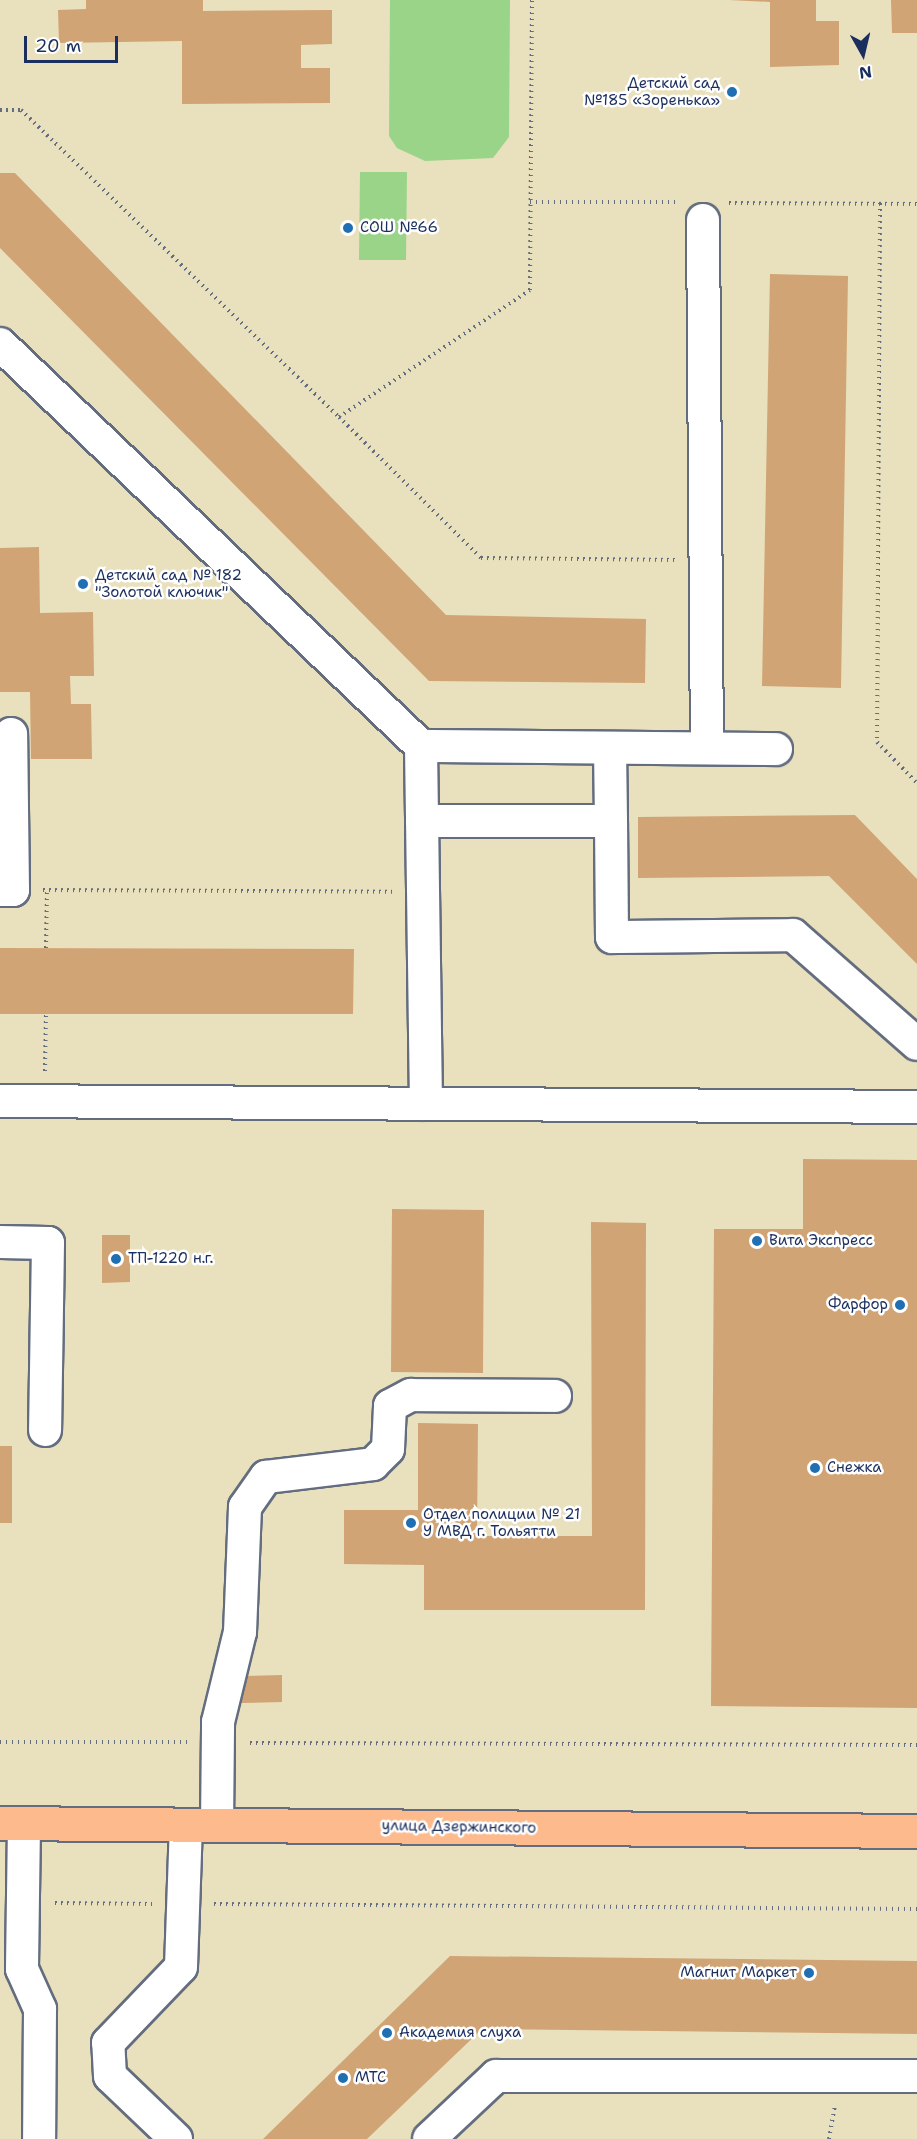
<!DOCTYPE html>
<meta charset="utf-8">
<style>
body{margin:0}
#map{position:relative;width:917px;height:2139px;overflow:hidden;background:#e9e0bd;font-family:"Shantell Sans",sans-serif}
div>[style]{position:absolute}
.green>*{inset:0;background:#99d488}
.building>*{inset:0;background:#d0a475}
.path>*{height:4px;margin-top:-2px;transform-origin:0;background:repeating-linear-gradient(90deg,#636d7f 0 1.5px,transparent 0 6px)}
.roads{filter:drop-shadow(2px 0 #636d7f) drop-shadow(-2px 0 #636d7f) drop-shadow(0 2px #636d7f) drop-shadow(0 -2px #636d7f)}
.minor>*{height:32px;margin:-16px;padding:0 16px;transform-origin:16px;border-radius:16px;background:#fff}
.major>*{height:33px;margin:-16.5px;padding:0 16.5px;transform-origin:16.5px;border-radius:16.5px;background:#fcba8d}
.dots>*{width:16px;height:16px;translate:-50% -50%;box-sizing:border-box;border:3px solid #fff;border-radius:50%}
span{translate:-50% -50%;white-space:nowrap;text-align:center;line-height:1.15;-webkit-text-stroke:5px #fff;paint-order:stroke}
.poi-label{font-size:15px;color:#1b2f5e}
.right{translate:-100% -50%;text-align:right}
.left{translate:0 -50%;text-align:left}
.street-label{font-size:15px;color:#1b2f5e}
.north{position:absolute;left:833px;top:24px;width:60px;height:60px;-webkit-text-stroke:4px #fff;paint-order:stroke;rotate:172deg;font-size:16px;font-weight:700;line-height:24px;text-align:center;color:#1b2f5e}
.north::after{content:'';display:block;margin:auto;width:21px;height:27px;background:#1b2f5e;clip-path:polygon(50% 0,100% 100%,50% 72%,0 100%)}
.scale{position:absolute;left:24px;top:36px;width:94px;height:27px;box-sizing:border-box;border:3px solid #1b2f5e;border-top:0;padding-left:8px;font-size:18px;line-height:21px;white-space:nowrap;color:#1b2f5e;-webkit-text-stroke:4px #fff;paint-order:stroke}
</style>
<div id="map">
<div class="green">
<div style="clip-path:polygon(390px 0,510px 0,509px 137px,493px 158px,425px 161px,397px 148px,389px 136px)"></div>
<div style="clip-path:polygon(360px 172px,407px 172px,406px 260px,359px 260px)"></div>
</div>
<div class="building">
<div style="clip-path:polygon(86px 0,203px 0,203px 11px,332px 10px,332px 44px,301px 45px,301px 68px,330px 68px,330px 103px,182px 104px,182px 41px,59px 43px,58px 10px,86px 9px)"></div>
<div style="clip-path:polygon(729px 0,816px 0,816px 21px,839px 21px,839px 65px,770px 67px,770px 2px)"></div>
<div style="clip-path:polygon(891px 0,917px 0,917px 33px,892px 33px)"></div>
<div style="clip-path:polygon(0 173px,15px 173px,446px 615px,646px 619px,645px 683px,429px 681px,0 248px)"></div>
<div style="clip-path:polygon(770px 274px,848px 276px,841px 688px,762px 686px)"></div>
<div style="clip-path:polygon(39px 547px,40px 613px,93px 612px,94px 676px,70px 676px,71px 704px,91px 704px,92px 759px,31px 759px,30px 692px,0 692px,0 548px)"></div>
<div style="clip-path:polygon(855px 815px,917px 879px,917px 964px,829px 876px,638px 878px,638px 817px)"></div>
<div style="clip-path:polygon(0 948px,354px 949px,353px 1014px,0 1014px)"></div>
<div style="clip-path:polygon(803px 1159px,917px 1160px,917px 1708px,711px 1706px,714px 1229px,803px 1229px)"></div>
<div style="clip-path:polygon(392px 1209px,484px 1210px,483px 1373px,391px 1372px)"></div>
<div style="clip-path:polygon(591px 1222px,646px 1223px,645px 1610px,424px 1610px,424px 1565px,344px 1564px,344px 1510px,418px 1510px,418px 1423px,478px 1424px,477px 1536px,592px 1536px)"></div>
<div style="clip-path:polygon(102px 1235px,130px 1235px,130px 1282px,102px 1283px)"></div>
<div style="clip-path:polygon(0 1446px,12px 1446px,12px 1523px,0 1523px)"></div>
<div style="clip-path:polygon(282px 1675px,282px 1702px,241px 1703px,241px 1676px)"></div>
<div style="clip-path:polygon(450px 1956px,917px 1961px,917px 2034px,482px 2029px,367px 2139px,263px 2139px)"></div>
</div>
<div class="path">
<div style="left:0;top:110px;width:21px"></div>
<div style="left:21px;top:110px;width:442px;rotate:44deg"></div>
<div style="left:339px;top:417px;width:229px;rotate:-33.6deg"></div>
<div style="left:530px;top:290px;width:290px;rotate:-89.6deg"></div>
<div style="left:530px;top:202px;width:147px"></div>
<div style="left:729px;top:203px;width:188px;rotate:0.3deg"></div>
<div style="left:880px;top:203px;width:539px;rotate:90.32deg"></div>
<div style="left:877px;top:742px;width:57px;rotate:45.7deg"></div>
<div style="left:339px;top:417px;width:200px;rotate:44.8deg"></div>
<div style="left:481px;top:558px;width:195px;rotate:0.6deg"></div>
<div style="left:43px;top:890px;width:349px;rotate:0.3deg"></div>
<div style="left:46px;top:948px;width:57px;rotate:-89deg"></div>
<div style="left:45px;top:1071px;width:57px;rotate:-89deg"></div>
<div style="left:0;top:1742px;width:188px"></div>
<div style="left:250px;top:1743px;width:667px;rotate:0.17deg"></div>
<div style="left:55px;top:1903px;width:97px;rotate:0.6deg"></div>
<div style="left:214px;top:1904px;width:703px;rotate:0.41deg"></div>
<div style="left:829px;top:2139px;width:34px;rotate:-80deg"></div>
</div>
<div class="roads">
<div class="minor">
<div style="left:703px;top:220px;width:528px;rotate:89.57deg"></div>
<div style="left:0;top:344px;width:582px;rotate:43.68deg"></div>
<div style="left:421px;top:746px;width:355px;rotate:0.5deg"></div>
<div style="left:421px;top:746px;width:358px;rotate:89.2deg"></div>
<div style="left:610px;top:748px;width:73px;rotate:89.2deg"></div>
<div style="left:422px;top:821px;width:189px"></div>
<div style="left:611px;top:821px;width:116px;rotate:89.5deg"></div>
<div style="left:612px;top:937px;width:181px;rotate:-0.6deg"></div>
<div style="left:793px;top:935px;width:165px;rotate:41.3deg"></div>
<div style="left:0;top:890px;width:13px"></div>
<div style="left:13px;top:890px;width:156px;rotate:-90.7deg"></div>
<div style="left:0;top:1101px;width:917px;rotate:0.37deg"></div>
<div style="left:0;top:1242px;width:48px;rotate:1.2deg"></div>
<div style="left:48px;top:1243px;width:187px;rotate:90.9deg"></div>
<div style="left:24px;top:1824px;width:145px;rotate:90.8deg"></div>
<div style="left:22px;top:1969px;width:44px;rotate:65.8deg"></div>
<div style="left:40px;top:2009px;width:130px;rotate:90.4deg"></div>
<div style="left:217px;top:1825px;width:103px;rotate:-89.4deg"></div>
<div style="left:218px;top:1722px;width:93px;rotate:-76.3deg"></div>
<div style="left:240px;top:1632px;width:125px;rotate:-87.7deg"></div>
<div style="left:245px;top:1507px;width:37px;rotate:-55deg"></div>
<div style="left:266px;top:1477px;width:108px;rotate:-6.9deg"></div>
<div style="left:373px;top:1464px;width:21px;rotate:-45deg"></div>
<div style="left:388px;top:1449px;width:43px;rotate:-87.3deg"></div>
<div style="left:390px;top:1406px;width:24px;rotate:-28deg"></div>
<div style="left:411px;top:1395px;width:144px;rotate:0.4deg"></div>
<div style="left:176px;top:2139px;width:91px;rotate:-136.3deg"></div>
<div style="left:110px;top:2076px;width:33px;rotate:-93deg"></div>
<div style="left:108px;top:2043px;width:105px;rotate:-46.2deg"></div>
<div style="left:181px;top:1967px;width:142px;rotate:-88deg"></div>
<div style="left:429px;top:2139px;width:92px;rotate:-43.2deg"></div>
<div style="left:496px;top:2076px;width:421px"></div>
</div>
<div class="major">
<div style="left:0;top:1823px;width:917px;rotate:0.5deg"></div>
</div>
</div>
<div class="dots">
<div style="left:732px;top:92px;background:#1f6fb2"></div>
<div style="left:348px;top:228px;background:#1f6fb2"></div>
<div style="left:83px;top:584px;background:#1f6fb2"></div>
<div style="left:757px;top:1241px;background:#1f6fb2"></div>
<div style="left:116px;top:1259px;background:#1f6fb2"></div>
<div style="left:900px;top:1305px;background:#1f6fb2"></div>
<div style="left:815px;top:1468px;background:#1f6fb2"></div>
<div style="left:411px;top:1523px;background:#1f6fb2"></div>
<div style="left:809px;top:1973px;background:#1f6fb2"></div>
<div style="left:387px;top:2033px;background:#1f6fb2"></div>
<div style="left:343px;top:2078px;background:#1f6fb2"></div>
</div>
<div class="poi-label">
<span class="right" style="left:720px;top:92px">Детский сад<br>№185 «Зоренька»</span>
<span class="left" style="left:360px;top:228px">СОШ №66</span>
<span class="left" style="left:95px;top:584px">Детский сад № 182<br>"Золотой ключик"</span>
<span class="left" style="left:769px;top:1241px">Вита Экспресс</span>
<span class="left" style="left:128px;top:1259px">ТП-1220 н.г.</span>
<span class="right" style="left:888px;top:1305px">Фарфор</span>
<span class="left" style="left:827px;top:1468px">Снежка</span>
<span class="left" style="left:423px;top:1523px">Отдел полиции № 21<br>У МВД г. Тольятти</span>
<span class="right" style="left:797px;top:1973px">Магнит Маркет</span>
<span class="left" style="left:399px;top:2033px">Академия слуха</span>
<span class="left" style="left:355px;top:2078px">МТС</span>
</div>
<div class="street-label">
<span style="left:459px;top:1827px;rotate:1deg">улица Дзержинского</span>
</div>
<div class="north">N</div>
<div class="scale">20 m</div>
</div>
